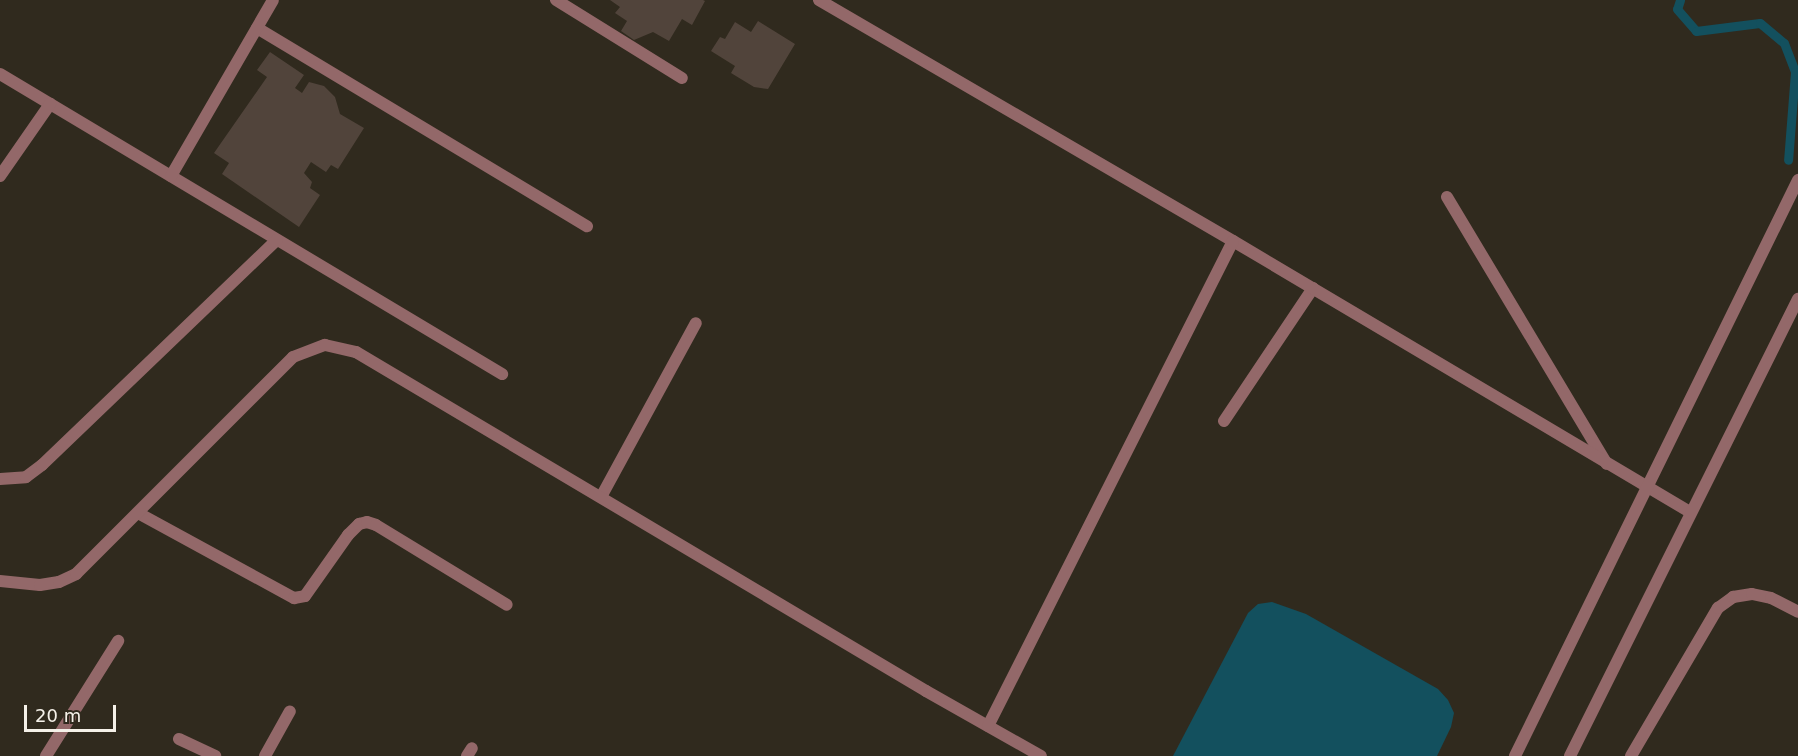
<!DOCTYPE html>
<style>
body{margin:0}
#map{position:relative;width:1798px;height:756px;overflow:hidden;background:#302a1e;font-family:"DejaVu Sans",sans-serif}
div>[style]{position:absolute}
.water>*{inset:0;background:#13505e}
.stream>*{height:9px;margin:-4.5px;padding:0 4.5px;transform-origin:4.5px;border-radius:4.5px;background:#13505e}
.building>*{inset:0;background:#51443b}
.lane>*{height:12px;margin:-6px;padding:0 6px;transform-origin:6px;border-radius:6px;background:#936869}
.street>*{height:12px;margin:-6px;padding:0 6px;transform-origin:6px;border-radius:6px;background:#936869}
span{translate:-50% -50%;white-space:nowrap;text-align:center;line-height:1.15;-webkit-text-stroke:6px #302a1e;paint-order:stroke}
.scale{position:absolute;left:24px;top:705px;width:92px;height:27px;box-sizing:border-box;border:3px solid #f5f1e9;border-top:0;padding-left:8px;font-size:18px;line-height:21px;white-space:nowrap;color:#f5f1e9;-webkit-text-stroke:4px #302a1e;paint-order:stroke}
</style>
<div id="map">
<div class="water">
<div style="clip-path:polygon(1272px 602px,1306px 614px,1438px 689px,1448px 700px,1454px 713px,1451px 727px,1437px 756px,1173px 756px,1248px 613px,1258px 604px)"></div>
</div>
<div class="stream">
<div style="left:1680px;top:0;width:9px;rotate:108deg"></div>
<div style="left:1677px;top:9px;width:29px;rotate:49deg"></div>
<div style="left:1696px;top:31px;width:64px;rotate:-7.1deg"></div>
<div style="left:1760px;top:23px;width:31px;rotate:40deg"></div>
<div style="left:1784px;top:43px;width:31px;rotate:69deg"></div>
<div style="left:1795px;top:72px;width:88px;rotate:94.5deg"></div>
</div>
<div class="building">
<div style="clip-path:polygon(610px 0,703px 0,705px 1px,692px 25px,682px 19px,669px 41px,653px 32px,634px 40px,621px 31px,627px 21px,615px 13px,620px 7px)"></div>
<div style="clip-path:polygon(758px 21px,795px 44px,768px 89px,754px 87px,731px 73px,735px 66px,711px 51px,720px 37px,725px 39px,735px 22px,751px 32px)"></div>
<div style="clip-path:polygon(270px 52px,304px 75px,295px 88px,302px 93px,309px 82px,324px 86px,335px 97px,340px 114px,364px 128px,338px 169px,331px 165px,326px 172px,311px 162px,304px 173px,312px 182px,310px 188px,320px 195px,299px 227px,222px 174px,229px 163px,214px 153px,267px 77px,257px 70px)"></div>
</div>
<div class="lane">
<div style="left:1447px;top:197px;width:311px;rotate:59.1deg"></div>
<div style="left:1224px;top:421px;width:160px;rotate:-56.2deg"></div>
<div style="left:1631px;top:756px;width:172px;rotate:-59.6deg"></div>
<div style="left:1718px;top:608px;width:19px;rotate:-36deg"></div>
<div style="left:1733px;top:597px;width:19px;rotate:-9deg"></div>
<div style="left:1752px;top:594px;width:19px;rotate:12deg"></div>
<div style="left:1771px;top:598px;width:30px;rotate:27deg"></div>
</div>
<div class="street">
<div style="left:556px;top:0;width:148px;rotate:31.8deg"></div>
<div style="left:819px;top:0;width:479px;rotate:30.2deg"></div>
<div style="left:1233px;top:241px;width:531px;rotate:30.67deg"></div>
<div style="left:257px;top:28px;width:385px;rotate:31deg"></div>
<div style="left:0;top:74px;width:585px;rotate:30.86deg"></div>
<div style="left:0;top:176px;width:88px;rotate:-55.2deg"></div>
<div style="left:171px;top:176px;width:203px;rotate:-59.9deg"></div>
<div style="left:0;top:479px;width:26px;rotate:-4deg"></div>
<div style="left:26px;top:477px;width:20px;rotate:-37deg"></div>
<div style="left:42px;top:465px;width:325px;rotate:-43.8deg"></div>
<div style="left:601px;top:497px;width:198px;rotate:-61.4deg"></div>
<div style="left:138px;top:513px;width:178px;rotate:28.6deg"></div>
<div style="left:294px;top:598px;width:11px;rotate:-10deg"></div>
<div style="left:305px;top:596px;width:75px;rotate:-54.8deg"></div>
<div style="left:348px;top:535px;width:16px;rotate:-45deg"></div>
<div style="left:359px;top:524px;width:8px;rotate:-14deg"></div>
<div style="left:367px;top:522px;width:9px;rotate:18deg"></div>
<div style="left:376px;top:525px;width:153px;rotate:31.4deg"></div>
<div style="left:0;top:581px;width:40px;rotate:5.7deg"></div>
<div style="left:40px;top:585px;width:19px;rotate:-9deg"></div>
<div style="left:59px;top:582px;width:19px;rotate:-25deg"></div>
<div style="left:76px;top:574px;width:307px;rotate:-45deg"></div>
<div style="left:293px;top:357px;width:34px;rotate:-21deg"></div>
<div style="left:325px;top:345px;width:32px;rotate:13deg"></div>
<div style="left:356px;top:352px;width:663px;rotate:30.74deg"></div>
<div style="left:926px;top:691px;width:132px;rotate:29.5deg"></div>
<div style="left:988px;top:726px;width:543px;rotate:-63.2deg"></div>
<div style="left:179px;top:739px;width:40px;rotate:25deg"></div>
<div style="left:46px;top:756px;width:136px;rotate:-57.9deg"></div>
<div style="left:265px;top:756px;width:51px;rotate:-60.9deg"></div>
<div style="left:467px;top:756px;width:9px;rotate:-58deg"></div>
<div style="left:1515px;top:756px;width:642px;rotate:-63.83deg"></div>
<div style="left:1570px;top:756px;width:511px;rotate:-63.49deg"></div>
</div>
<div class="scale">20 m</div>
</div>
